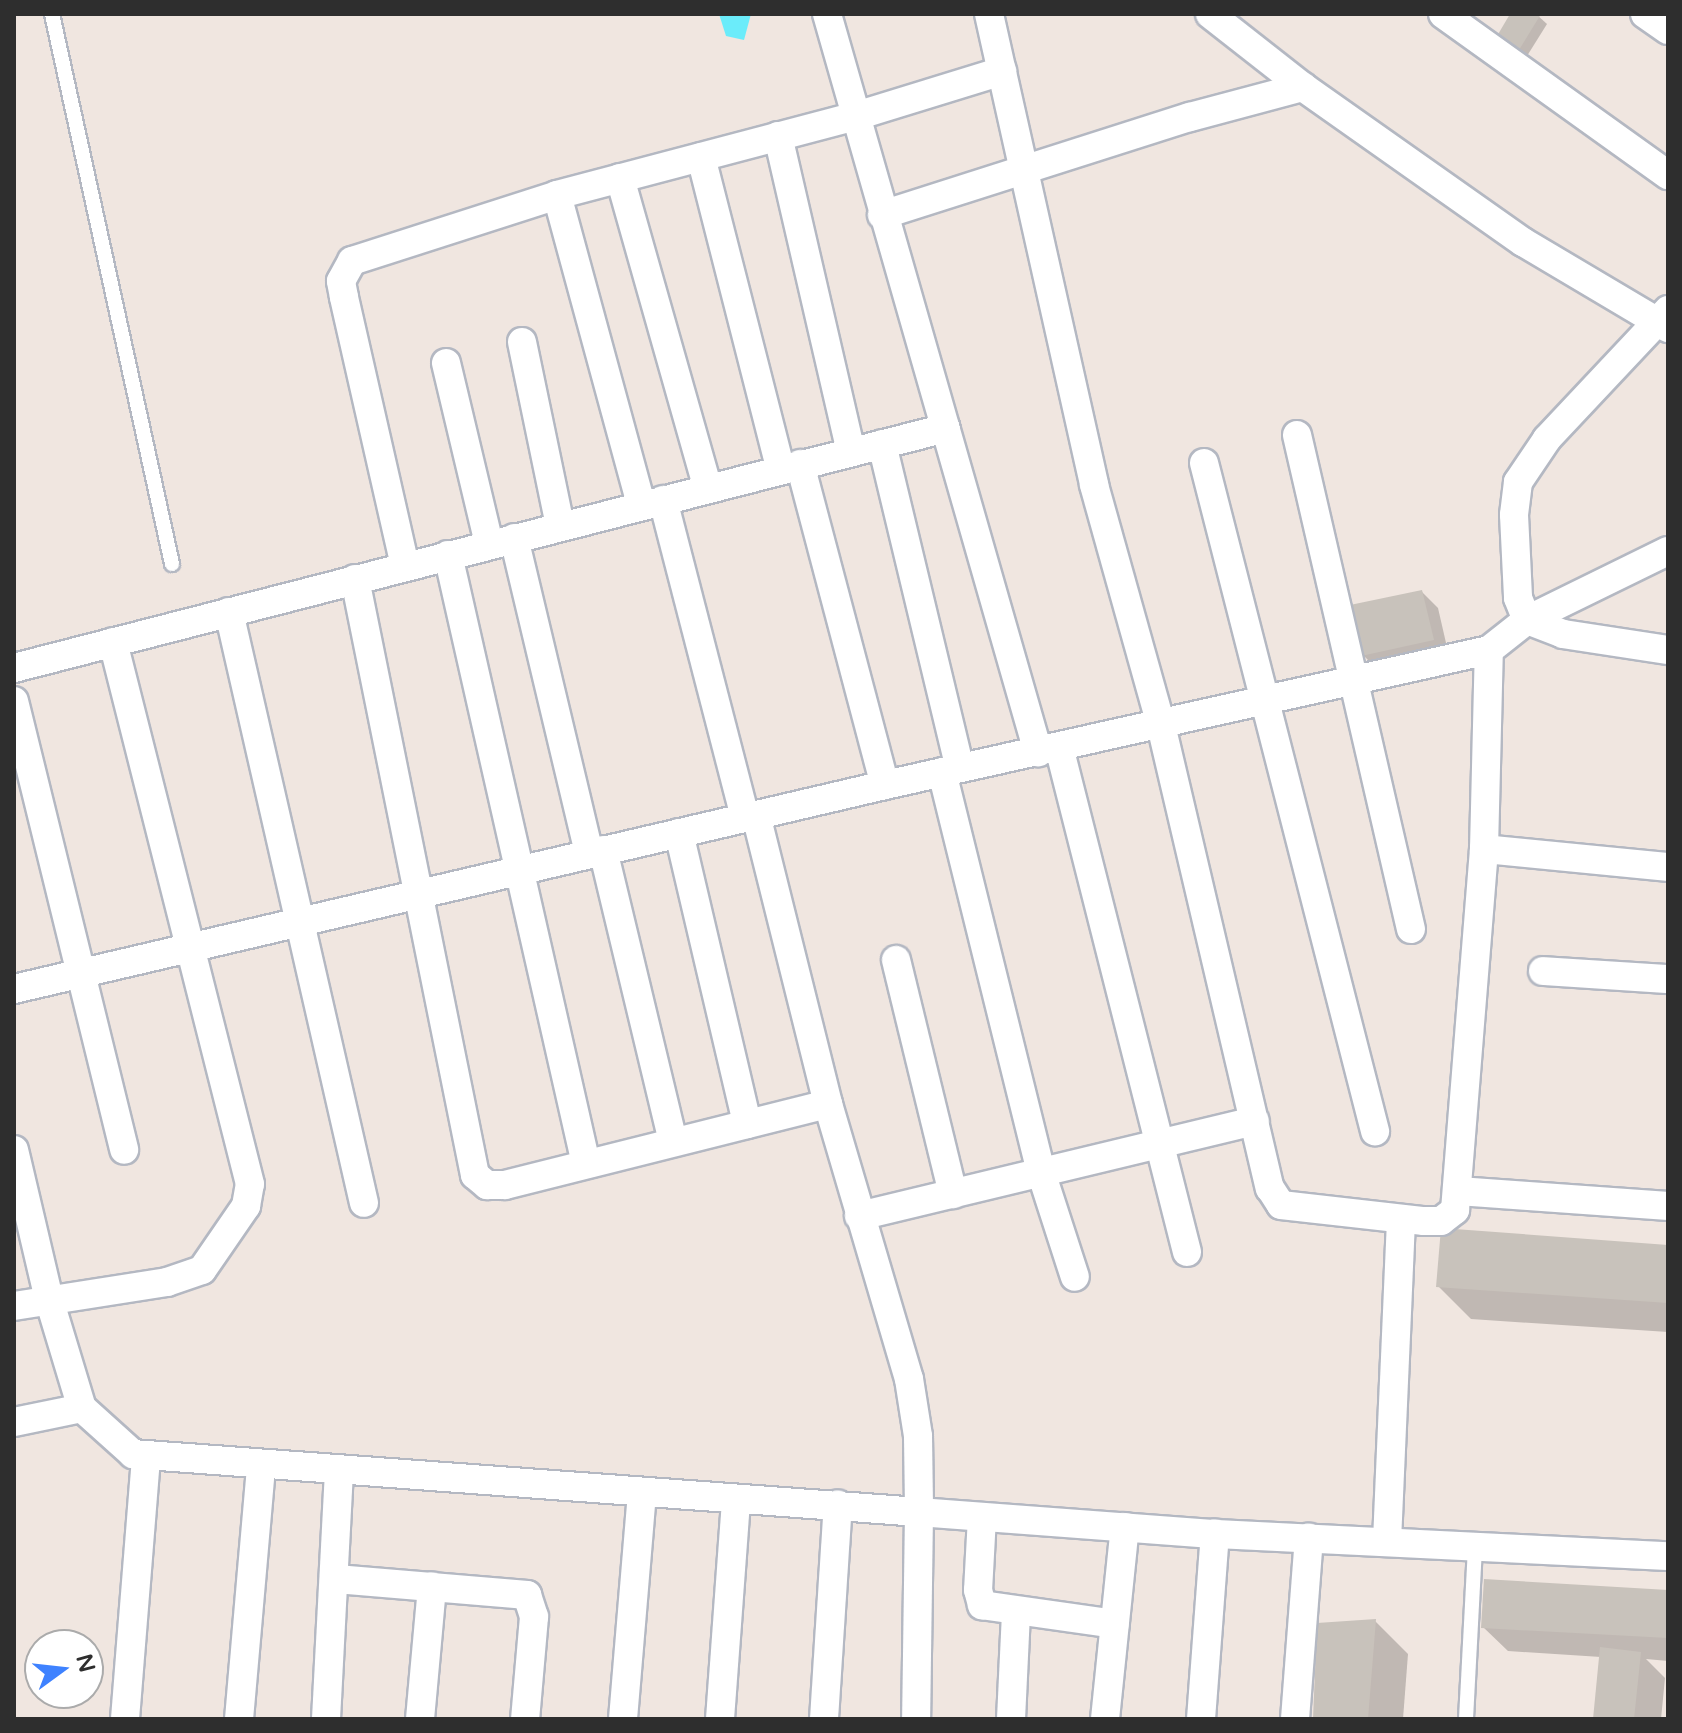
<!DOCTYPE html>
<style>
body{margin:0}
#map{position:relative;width:1682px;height:1733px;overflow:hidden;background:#f0e6e0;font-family:"Varela Round",sans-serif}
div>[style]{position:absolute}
.water>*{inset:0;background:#6becfa}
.shadow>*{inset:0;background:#0003}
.building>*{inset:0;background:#c8c2bb}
.roads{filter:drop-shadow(2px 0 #b4b8c2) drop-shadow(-2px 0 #b4b8c2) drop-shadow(0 2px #b4b8c2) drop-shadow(0 -2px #b4b8c2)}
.lane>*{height:14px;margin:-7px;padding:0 7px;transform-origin:7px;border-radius:7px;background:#fff}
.street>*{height:28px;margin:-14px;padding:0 14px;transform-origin:14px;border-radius:14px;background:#fff}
span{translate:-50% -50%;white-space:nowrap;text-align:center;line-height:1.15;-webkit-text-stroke:6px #fff;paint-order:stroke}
.frame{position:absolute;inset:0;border:16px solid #2e2e2e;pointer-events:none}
.north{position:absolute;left:24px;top:1629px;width:80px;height:80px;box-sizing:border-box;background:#fff;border:2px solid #ababab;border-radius:50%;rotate:75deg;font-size:22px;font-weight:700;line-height:32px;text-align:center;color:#2e2e2e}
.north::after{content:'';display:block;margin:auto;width:28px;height:36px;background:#3e82ff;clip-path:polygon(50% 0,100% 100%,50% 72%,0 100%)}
</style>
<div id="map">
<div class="water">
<div style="clip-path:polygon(719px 14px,751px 14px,744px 40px,726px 36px)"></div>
</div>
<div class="shadow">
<div style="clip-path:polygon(1512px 14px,1536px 14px,1547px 24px,1527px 56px,1499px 35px)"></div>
<div style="clip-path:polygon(1422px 592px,1438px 608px,1449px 656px,1380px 672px,1363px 655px)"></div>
<div style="clip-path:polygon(1668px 1247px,1668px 1332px,1471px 1319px,1438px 1286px)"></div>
<div style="clip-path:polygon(1668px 1592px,1668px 1661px,1646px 1659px,1665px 1678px,1661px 1719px,1595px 1719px,1601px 1657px,1508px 1651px,1483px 1627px)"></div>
<div style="clip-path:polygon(1375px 1621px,1408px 1654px,1403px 1719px,1315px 1719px)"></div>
</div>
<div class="building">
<div style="clip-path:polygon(1510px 14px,1541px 14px,1519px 50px,1497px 36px)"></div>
<div style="clip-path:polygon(1422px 590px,1434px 640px,1361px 656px,1350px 605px)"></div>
<div style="clip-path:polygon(1441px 1228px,1668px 1245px,1668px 1303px,1436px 1287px)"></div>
<div style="clip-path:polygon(1484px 1579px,1668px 1590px,1668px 1638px,1481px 1628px)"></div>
<div style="clip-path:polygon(1376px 1619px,1368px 1719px,1313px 1719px,1317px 1623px)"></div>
<div style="clip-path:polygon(1600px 1647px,1641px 1652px,1634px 1719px,1593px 1719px)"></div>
</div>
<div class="roads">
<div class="lane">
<div style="left:52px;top:14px;width:563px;rotate:77.69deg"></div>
<div style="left:1466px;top:1719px;width:174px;rotate:-87deg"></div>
</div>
<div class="street">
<div style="left:827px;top:14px;width:768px;rotate:74.04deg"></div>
<div style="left:989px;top:14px;width:483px;rotate:77.4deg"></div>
<div style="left:1094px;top:485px;width:249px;rotate:74.4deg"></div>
<div style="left:1161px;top:725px;width:476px;rotate:76.8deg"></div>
<div style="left:1270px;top:1188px;width:20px;rotate:57deg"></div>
<div style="left:1281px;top:1205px;width:144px;rotate:6.4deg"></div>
<div style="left:1424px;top:1221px;width:17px"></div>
<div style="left:1441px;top:1221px;width:18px;rotate:-38deg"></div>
<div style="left:1455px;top:1210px;width:362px;rotate:-85.4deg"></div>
<div style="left:1484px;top:849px;width:199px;rotate:-88.6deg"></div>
<div style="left:1489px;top:650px;width:48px;rotate:-38.3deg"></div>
<div style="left:1527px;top:620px;width:157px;rotate:-26.1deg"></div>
<div style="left:1210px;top:14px;width:118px;rotate:38.1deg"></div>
<div style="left:1303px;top:87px;width:269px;rotate:35.2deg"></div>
<div style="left:1523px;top:242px;width:169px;rotate:30.7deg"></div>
<div style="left:1443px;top:14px;width:277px;rotate:35.6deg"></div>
<div style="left:1645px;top:14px;width:28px;rotate:35deg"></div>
<div style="left:778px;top:136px;width:323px;rotate:77deg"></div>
<div style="left:701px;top:157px;width:323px;rotate:75.7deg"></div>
<div style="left:620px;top:178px;width:322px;rotate:74.2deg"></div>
<div style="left:557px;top:195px;width:321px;rotate:74.8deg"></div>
<div style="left:882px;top:215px;width:323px;rotate:-17.7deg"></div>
<div style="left:1190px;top:117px;width:117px;rotate:-14.9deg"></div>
<div style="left:1668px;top:310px;width:177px;rotate:133.2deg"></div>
<div style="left:1547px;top:439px;width:52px;rotate:124deg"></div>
<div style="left:1518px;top:482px;width:33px;rotate:97deg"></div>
<div style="left:1514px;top:515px;width:83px;rotate:87.2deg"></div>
<div style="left:1518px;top:598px;width:24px;rotate:68deg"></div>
<div style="left:1527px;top:620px;width:39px;rotate:21deg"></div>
<div style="left:1563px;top:634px;width:106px;rotate:8.7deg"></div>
<div style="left:522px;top:342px;width:188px;rotate:78.3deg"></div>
<div style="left:446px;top:363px;width:186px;rotate:76.6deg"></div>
<div style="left:1297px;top:435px;width:507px;rotate:77.01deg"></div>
<div style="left:882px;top:444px;width:333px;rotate:76.5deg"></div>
<div style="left:1204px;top:463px;width:690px;rotate:75.64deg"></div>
<div style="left:800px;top:464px;width:332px;rotate:75.2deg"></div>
<div style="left:663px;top:500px;width:327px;rotate:75.5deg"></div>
<div style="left:514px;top:538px;width:325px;rotate:76.6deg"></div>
<div style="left:448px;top:555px;width:624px;rotate:77.23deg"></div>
<div style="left:405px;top:566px;width:276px;rotate:-102.8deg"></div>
<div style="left:344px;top:297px;width:16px;rotate:-101deg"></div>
<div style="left:341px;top:281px;width:23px;rotate:-61deg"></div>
<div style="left:352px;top:261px;width:215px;rotate:-17.8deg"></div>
<div style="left:557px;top:195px;width:309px;rotate:-14.8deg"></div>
<div style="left:856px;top:116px;width:153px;rotate:-17.1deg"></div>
<div style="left:355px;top:579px;width:608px;rotate:78.62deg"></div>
<div style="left:475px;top:1175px;width:16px;rotate:40deg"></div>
<div style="left:487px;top:1185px;width:18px"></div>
<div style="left:505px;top:1185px;width:333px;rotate:-14.1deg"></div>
<div style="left:229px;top:612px;width:606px;rotate:77.13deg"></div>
<div style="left:14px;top:668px;width:962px;rotate:-14.44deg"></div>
<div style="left:14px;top:701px;width:462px;rotate:76.2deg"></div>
<div style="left:1059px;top:747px;width:521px;rotate:75.78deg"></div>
<div style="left:942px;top:772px;width:412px;rotate:76.1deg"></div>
<div style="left:1041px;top:1172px;width:110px;rotate:72.1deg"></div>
<div style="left:756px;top:815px;width:298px;rotate:76deg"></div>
<div style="left:828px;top:1104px;width:287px;rotate:73.6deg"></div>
<div style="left:909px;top:1379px;width:58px;rotate:81deg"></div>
<div style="left:918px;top:1436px;width:76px;rotate:89.2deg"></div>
<div style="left:919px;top:1512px;width:297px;rotate:4.3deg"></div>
<div style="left:1215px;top:1534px;width:454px;rotate:2.8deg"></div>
<div style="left:679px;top:833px;width:299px;rotate:76.8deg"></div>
<div style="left:1484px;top:849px;width:185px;rotate:5.6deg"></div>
<div style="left:603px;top:850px;width:300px;rotate:76.5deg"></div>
<div style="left:896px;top:960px;width:241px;rotate:76.3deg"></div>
<div style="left:1543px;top:971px;width:125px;rotate:3.7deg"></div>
<div style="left:14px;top:989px;width:895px;rotate:-13.18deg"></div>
<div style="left:885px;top:785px;width:619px;rotate:-12.6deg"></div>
<div style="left:14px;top:1150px;width:153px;rotate:76.8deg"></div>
<div style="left:49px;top:1299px;width:114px;rotate:73.2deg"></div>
<div style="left:82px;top:1408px;width:69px;rotate:42deg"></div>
<div style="left:133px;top:1454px;width:788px;rotate:4.22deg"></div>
<div style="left:919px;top:1512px;width:207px;rotate:90.8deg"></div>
<div style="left:1458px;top:1191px;width:211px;rotate:4.1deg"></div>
<div style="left:859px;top:1216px;width:407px;rotate:-13.5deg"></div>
<div style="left:14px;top:1306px;width:155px;rotate:-8.9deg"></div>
<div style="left:167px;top:1282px;width:37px;rotate:-19deg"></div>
<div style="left:202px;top:1270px;width:78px;rotate:-55.5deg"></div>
<div style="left:246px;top:1206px;width:22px;rotate:-80deg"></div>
<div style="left:250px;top:1184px;width:559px;rotate:-104.19deg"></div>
<div style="left:14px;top:1422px;width:69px;rotate:-11.6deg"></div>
<div style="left:982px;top:1517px;width:73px;rotate:93.1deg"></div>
<div style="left:978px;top:1590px;width:16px;rotate:75deg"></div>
<div style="left:982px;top:1605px;width:134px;rotate:8.1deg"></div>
<div style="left:1387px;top:1541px;width:322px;rotate:-87.5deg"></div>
<div style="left:336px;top:1579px;width:192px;rotate:4.8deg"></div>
<div style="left:527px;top:1595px;width:23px;rotate:72deg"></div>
<div style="left:534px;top:1617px;width:102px;rotate:95deg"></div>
<div style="left:125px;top:1719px;width:261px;rotate:-85.4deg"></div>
<div style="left:239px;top:1719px;width:254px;rotate:-85deg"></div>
<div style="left:326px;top:1719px;width:248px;rotate:-87deg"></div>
<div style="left:420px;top:1719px;width:133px;rotate:-84.8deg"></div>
<div style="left:623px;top:1719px;width:226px;rotate:-85.2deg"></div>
<div style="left:720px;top:1719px;width:219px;rotate:-85.8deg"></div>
<div style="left:824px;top:1719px;width:215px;rotate:-86.3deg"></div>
<div style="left:1011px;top:1719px;width:108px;rotate:-87.3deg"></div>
<div style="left:1105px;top:1719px;width:193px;rotate:-84.1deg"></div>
<div style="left:1201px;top:1719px;width:186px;rotate:-85.7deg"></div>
<div style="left:1295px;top:1719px;width:182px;rotate:-85.6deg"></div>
</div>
</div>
<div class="frame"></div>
<div class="north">N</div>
</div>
